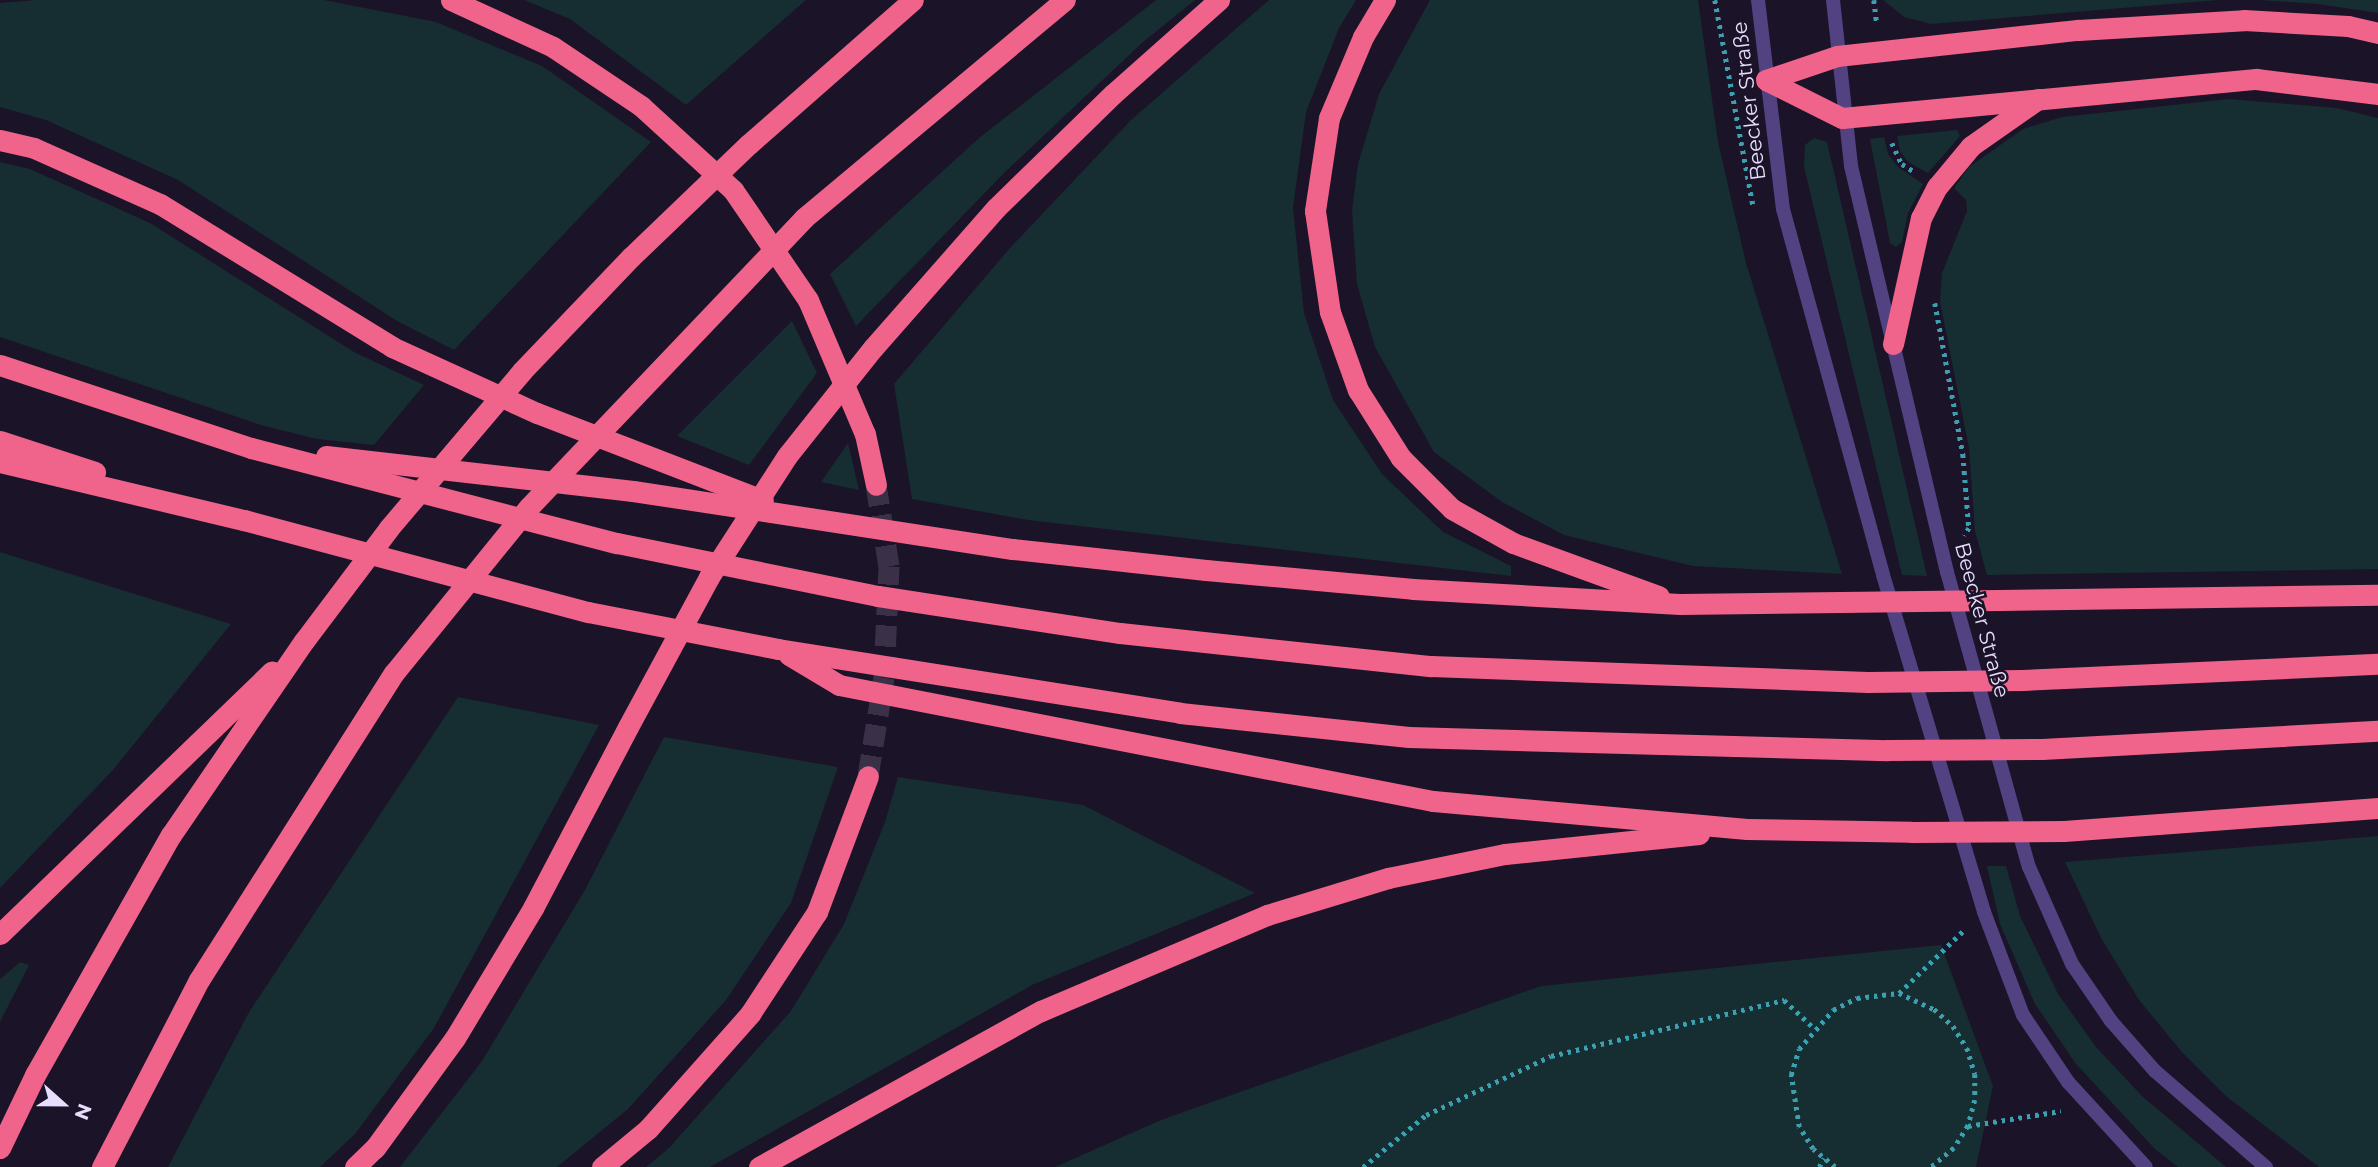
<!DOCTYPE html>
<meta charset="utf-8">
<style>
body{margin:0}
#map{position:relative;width:2378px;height:1167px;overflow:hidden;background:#1b1328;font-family:Montserrat,sans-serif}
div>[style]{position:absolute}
.green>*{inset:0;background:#162d31}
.motorway-tunnel>*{height:21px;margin-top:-10.5px;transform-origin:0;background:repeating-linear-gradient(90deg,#3a3148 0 21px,transparent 0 31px)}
.path>*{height:4.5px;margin-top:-2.25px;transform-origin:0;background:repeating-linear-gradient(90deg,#3ca0b0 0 3.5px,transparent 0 8.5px)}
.tertiary>*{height:14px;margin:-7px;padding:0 7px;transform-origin:7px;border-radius:7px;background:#524282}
.motorway>*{height:21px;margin:-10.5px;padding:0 10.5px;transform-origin:10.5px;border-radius:10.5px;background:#f0638a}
.motorway-bridge>*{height:21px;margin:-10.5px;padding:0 10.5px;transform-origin:10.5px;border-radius:10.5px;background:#f0638a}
span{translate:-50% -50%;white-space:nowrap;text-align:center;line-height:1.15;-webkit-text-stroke:5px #1b1328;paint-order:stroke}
.street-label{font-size:21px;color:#e7ddfc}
.north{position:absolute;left:28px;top:1069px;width:70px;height:70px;-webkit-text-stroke:5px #1b1328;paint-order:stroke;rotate:111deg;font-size:19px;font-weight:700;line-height:28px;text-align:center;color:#e7ddfc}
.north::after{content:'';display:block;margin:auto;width:24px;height:32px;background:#e7ddfc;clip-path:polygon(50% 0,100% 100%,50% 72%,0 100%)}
</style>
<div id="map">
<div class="green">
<div style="clip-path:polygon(36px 0,324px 0,436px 22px,542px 66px,651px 142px,454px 350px,397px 321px,178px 180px,46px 120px,0 107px,0 3px)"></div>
<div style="clip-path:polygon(524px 0,806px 0,686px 105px,570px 19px)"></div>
<div style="clip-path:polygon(1156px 0,1195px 0,1143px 42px,1005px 172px,856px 326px,830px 274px,979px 138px)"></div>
<div style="clip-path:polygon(1269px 0,1356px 0,1339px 28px,1306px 112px,1293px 208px,1304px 313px,1333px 400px,1382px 474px,1443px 532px,1511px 566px,1511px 576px,1028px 520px,912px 499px,894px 384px,1010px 248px,1131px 120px)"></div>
<div style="clip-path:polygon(1430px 0,1698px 0,1718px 142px,1746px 263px,1842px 574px,1693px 566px,1564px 535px,1502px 502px,1434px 452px,1375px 347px,1357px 284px,1352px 210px,1358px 164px,1379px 94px)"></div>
<div style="clip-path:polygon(1883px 0,2219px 0,1931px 24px,1904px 17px)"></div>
<div style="clip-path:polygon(2258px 0,2378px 0,2378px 13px,2318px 4px)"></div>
<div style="clip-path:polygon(2229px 99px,2337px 108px,2378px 118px,2378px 569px,1987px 575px,1975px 531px,1969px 448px,1940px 302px,1942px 273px,1967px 211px,1966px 200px,1954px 188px,1969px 167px,2023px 129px,2062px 117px)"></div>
<div style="clip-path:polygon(1957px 130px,1960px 136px,1928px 173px,1908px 162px,1900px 151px,1897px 136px)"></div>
<div style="clip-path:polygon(1884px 137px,1888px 154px,1898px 167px,1923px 184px,1908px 213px,1902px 242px,1896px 247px,1890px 243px,1870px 139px)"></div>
<div style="clip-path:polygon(1814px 138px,1827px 142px,1927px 576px,1902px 575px,1804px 167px,1805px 145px)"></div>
<div style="clip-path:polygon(0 162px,30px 169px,150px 223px,354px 352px,424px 385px,374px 445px,317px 439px,261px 425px,0 337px)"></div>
<div style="clip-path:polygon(792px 321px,817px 373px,749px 465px,677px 436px)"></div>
<div style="clip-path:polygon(848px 443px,859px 490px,821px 482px)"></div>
<div style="clip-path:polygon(0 552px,231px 624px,113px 770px,0 888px)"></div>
<div style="clip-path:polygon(458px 697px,599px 725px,434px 1028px,355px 1134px,320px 1167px,168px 1167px,249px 1012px)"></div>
<div style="clip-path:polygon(664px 737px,838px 767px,791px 903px,726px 1000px,628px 1109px,557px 1167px,400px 1167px,482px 1061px,585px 890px)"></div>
<div style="clip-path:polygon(898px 777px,1083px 805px,1255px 893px,1032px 985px,710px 1167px,646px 1167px,669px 1148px,791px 1011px,844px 924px,885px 822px)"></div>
<div style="clip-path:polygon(2378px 836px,2378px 1167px,2319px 1167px,2227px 1097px,2181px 1051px,2139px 1000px,2101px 938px,2065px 862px)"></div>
<div style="clip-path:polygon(1987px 866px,2006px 866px,2020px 916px,2058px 994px,2096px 1047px,2142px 1096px,2226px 1167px,2178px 1167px,2155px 1149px,2076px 1064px,2035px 1004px,2000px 924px)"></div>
<div style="clip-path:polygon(1941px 945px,1993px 1086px,1976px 1167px,1055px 1167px,1161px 1120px,1541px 986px)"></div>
<div style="clip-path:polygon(20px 962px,29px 965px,0 1022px,0 979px)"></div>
</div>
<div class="motorway-tunnel">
<div style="left:868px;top:776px;width:100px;rotate:-80.8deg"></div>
<div style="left:884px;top:677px;width:111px;rotate:-87.4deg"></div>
<div style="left:889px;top:566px;width:82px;rotate:-99.1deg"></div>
</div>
<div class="path">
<div style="left:1715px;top:0;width:208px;rotate:79.5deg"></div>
<div style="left:1874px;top:0;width:23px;rotate:83deg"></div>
<div style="left:1892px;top:143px;width:23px;rotate:65deg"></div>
<div style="left:1902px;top:164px;width:13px;rotate:32deg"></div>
<div style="left:1935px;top:303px;width:154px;rotate:79.5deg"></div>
<div style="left:1963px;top:454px;width:74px;rotate:85.4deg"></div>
<div style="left:1969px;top:528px;width:9px;rotate:117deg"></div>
<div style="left:1899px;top:993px;width:91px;rotate:-44.1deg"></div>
<div style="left:1968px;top:1126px;width:94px;rotate:-9.2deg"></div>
<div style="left:1363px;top:1167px;width:82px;rotate:-39.5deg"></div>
<div style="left:1426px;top:1115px;width:138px;rotate:-25.3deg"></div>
<div style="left:1551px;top:1056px;width:240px;rotate:-13.5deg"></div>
<div style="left:1784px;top:1000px;width:40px;rotate:43deg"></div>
<div style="left:1819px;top:1167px;width:10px;rotate:-61deg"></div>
<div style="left:1835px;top:1167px;width:28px;rotate:-141deg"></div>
<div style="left:1813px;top:1149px;width:26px;rotate:-122deg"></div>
<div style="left:1799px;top:1127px;width:53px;rotate:-98.7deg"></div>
<div style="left:1791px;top:1075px;width:27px;rotate:-73deg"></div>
<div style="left:1799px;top:1049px;width:52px;rotate:-48.9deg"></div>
<div style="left:1833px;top:1010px;width:27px;rotate:-27deg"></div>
<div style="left:1857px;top:998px;width:42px;rotate:-6.8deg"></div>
<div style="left:1899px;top:993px;width:38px;rotate:25deg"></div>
<div style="left:1934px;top:1009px;width:25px;rotate:42deg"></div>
<div style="left:1953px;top:1026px;width:26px;rotate:58deg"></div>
<div style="left:1967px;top:1048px;width:27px;rotate:73deg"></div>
<div style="left:1975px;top:1074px;width:26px;rotate:90deg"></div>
<div style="left:1975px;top:1100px;width:27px;rotate:105deg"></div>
<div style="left:1968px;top:1126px;width:26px;rotate:122deg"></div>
<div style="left:1954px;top:1148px;width:30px;rotate:140deg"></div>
</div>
<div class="tertiary">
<div style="left:1758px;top:0;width:210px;rotate:83.2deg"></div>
<div style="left:1783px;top:209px;width:379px;rotate:74.7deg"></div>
<div style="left:1883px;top:575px;width:352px;rotate:73.3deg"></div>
<div style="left:1984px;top:912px;width:110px;rotate:69.3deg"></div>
<div style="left:2023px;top:1015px;width:81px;rotate:56.1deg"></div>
<div style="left:2068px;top:1082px;width:115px;rotate:47.5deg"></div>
<div style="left:1833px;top:0;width:167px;rotate:83.8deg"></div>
<div style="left:1851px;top:166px;width:417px;rotate:76.7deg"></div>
<div style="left:1947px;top:572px;width:306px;rotate:74.5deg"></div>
<div style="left:2029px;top:867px;width:106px;rotate:66.1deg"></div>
<div style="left:2072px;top:964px;width:69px;rotate:55.6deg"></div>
<div style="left:2111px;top:1021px;width:67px;rotate:48.7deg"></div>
<div style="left:2155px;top:1071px;width:147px;rotate:40.9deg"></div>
</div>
<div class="motorway">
<div style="left:451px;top:0;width:112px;rotate:24.7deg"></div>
<div style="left:553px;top:47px;width:106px;rotate:33.8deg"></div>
<div style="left:641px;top:106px;width:125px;rotate:42.4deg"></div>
<div style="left:733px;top:190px;width:133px;rotate:55.7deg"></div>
<div style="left:808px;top:300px;width:146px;rotate:67deg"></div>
<div style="left:865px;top:434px;width:52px;rotate:77.8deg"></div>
<div style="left:1385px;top:0;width:43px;rotate:120.7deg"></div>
<div style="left:1363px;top:37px;width:88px;rotate:112.8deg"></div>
<div style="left:1329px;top:118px;width:94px;rotate:98.6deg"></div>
<div style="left:1315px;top:211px;width:102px;rotate:81.6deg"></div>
<div style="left:1330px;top:312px;width:83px;rotate:70.3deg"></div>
<div style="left:1358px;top:390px;width:80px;rotate:57.7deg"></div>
<div style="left:1401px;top:458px;width:72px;rotate:45deg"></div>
<div style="left:1452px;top:509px;width:70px;rotate:29.1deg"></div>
<div style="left:1513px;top:543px;width:155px;rotate:20deg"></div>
<div style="left:1766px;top:80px;width:85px;rotate:26.6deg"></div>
<div style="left:1842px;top:118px;width:416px;rotate:-5.4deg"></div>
<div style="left:2256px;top:79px;width:123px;rotate:7deg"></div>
<div style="left:1766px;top:80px;width:75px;rotate:-18.7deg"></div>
<div style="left:1837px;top:56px;width:242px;rotate:-6.2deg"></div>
<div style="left:2078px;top:30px;width:166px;rotate:-3.4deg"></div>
<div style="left:2244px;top:20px;width:104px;rotate:3.3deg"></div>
<div style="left:2348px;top:26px;width:31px;rotate:13deg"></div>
<div style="left:0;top:140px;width:35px;rotate:13deg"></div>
<div style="left:34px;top:148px;width:138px;rotate:24deg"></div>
<div style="left:160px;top:204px;width:273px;rotate:31.6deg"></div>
<div style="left:392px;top:347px;width:159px;rotate:24.5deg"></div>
<div style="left:537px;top:413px;width:242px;rotate:21.1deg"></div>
<div style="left:749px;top:144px;width:218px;rotate:-41.3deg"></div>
<div style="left:804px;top:218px;width:340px;rotate:-39.9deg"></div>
<div style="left:1893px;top:344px;width:129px;rotate:-77.5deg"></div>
<div style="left:1921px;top:218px;width:35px;rotate:-63deg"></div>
<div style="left:1937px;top:187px;width:53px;rotate:-50.3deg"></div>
<div style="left:1971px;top:146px;width:82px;rotate:-35deg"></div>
<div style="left:873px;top:348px;width:186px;rotate:-48.7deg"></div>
<div style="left:996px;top:208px;width:163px;rotate:-44.3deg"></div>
<div style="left:1113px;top:94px;width:142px;rotate:-41.6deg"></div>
<div style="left:0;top:365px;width:264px;rotate:18.3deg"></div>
<div style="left:251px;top:448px;width:378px;rotate:14.6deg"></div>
<div style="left:617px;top:543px;width:266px;rotate:11.5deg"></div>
<div style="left:878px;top:596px;width:245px;rotate:8.7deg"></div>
<div style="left:1120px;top:633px;width:313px;rotate:6.1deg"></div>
<div style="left:1431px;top:666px;width:437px;rotate:2.1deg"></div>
<div style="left:0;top:441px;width:100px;rotate:18.1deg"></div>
<div style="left:326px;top:456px;width:309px;rotate:6.5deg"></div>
<div style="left:633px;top:491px;width:384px;rotate:8.7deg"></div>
<div style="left:1013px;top:549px;width:194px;rotate:6.2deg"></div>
<div style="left:1206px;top:570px;width:208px;rotate:5.2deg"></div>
<div style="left:1413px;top:589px;width:267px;rotate:3.2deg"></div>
<div style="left:1680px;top:604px;width:161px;rotate:-0.7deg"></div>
<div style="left:0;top:462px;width:251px;rotate:13.4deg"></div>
<div style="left:244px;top:520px;width:356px;rotate:15deg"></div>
<div style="left:588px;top:612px;width:194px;rotate:11deg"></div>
<div style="left:778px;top:649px;width:407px;rotate:9deg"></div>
<div style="left:1180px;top:713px;width:230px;rotate:6deg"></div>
<div style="left:1409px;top:737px;width:478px;rotate:1.6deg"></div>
<div style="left:1999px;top:600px;width:379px;rotate:-0.8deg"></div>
<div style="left:789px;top:655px;width:58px;rotate:31deg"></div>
<div style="left:839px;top:685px;width:605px;rotate:11.05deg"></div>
<div style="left:1433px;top:801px;width:315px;rotate:5.1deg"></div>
<div style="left:1747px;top:829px;width:164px;rotate:1deg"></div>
<div style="left:2022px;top:680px;width:356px;rotate:-2.6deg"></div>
<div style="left:2042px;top:749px;width:336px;rotate:-3.1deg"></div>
<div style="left:2064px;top:831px;width:315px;rotate:-4.2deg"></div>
<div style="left:0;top:934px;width:378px;rotate:-44deg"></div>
<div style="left:0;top:1148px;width:81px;rotate:-64.4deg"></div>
<div style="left:35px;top:1075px;width:276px;rotate:-60.5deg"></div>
<div style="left:171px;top:835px;width:235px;rotate:-55.6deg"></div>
<div style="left:102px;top:1167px;width:211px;rotate:-62.6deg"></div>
<div style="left:199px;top:980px;width:364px;rotate:-57.6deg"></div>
<div style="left:355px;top:1167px;width:28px;rotate:-44deg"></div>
<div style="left:375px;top:1148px;width:136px;rotate:-54deg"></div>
<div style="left:455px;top:1038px;width:152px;rotate:-59deg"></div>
<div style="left:533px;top:908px;width:204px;rotate:-62.3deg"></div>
<div style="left:602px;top:1167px;width:60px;rotate:-39.6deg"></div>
<div style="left:648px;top:1129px;width:154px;rotate:-48.4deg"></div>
<div style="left:750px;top:1014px;width:122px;rotate:-56.7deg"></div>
<div style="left:817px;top:912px;width:145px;rotate:-69.4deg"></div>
<div style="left:759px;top:1167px;width:322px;rotate:-29deg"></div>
<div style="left:1041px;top:1011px;width:246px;rotate:-23deg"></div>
<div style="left:1267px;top:915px;width:127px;rotate:-17deg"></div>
<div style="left:1388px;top:878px;width:119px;rotate:-11.6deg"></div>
<div style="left:1505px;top:854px;width:195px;rotate:-5.9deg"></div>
</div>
<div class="motorway-bridge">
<div style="left:1841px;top:602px;width:158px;rotate:-0.7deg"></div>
<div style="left:304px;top:641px;width:141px;rotate:-53deg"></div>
<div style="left:389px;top:528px;width:206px;rotate:-49.7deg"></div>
<div style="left:522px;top:371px;width:158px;rotate:-46.3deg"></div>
<div style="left:631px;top:257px;width:163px;rotate:-43.8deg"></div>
<div style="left:394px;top:673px;width:214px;rotate:-50.9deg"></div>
<div style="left:529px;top:507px;width:399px;rotate:-46.4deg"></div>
<div style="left:1868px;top:682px;width:154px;rotate:-0.7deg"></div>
<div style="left:628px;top:727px;width:170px;rotate:-61.6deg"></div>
<div style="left:709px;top:577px;width:144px;rotate:-57.2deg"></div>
<div style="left:787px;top:456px;width:138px;rotate:-51.5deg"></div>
<div style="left:1887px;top:750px;width:155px;rotate:-0.4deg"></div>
<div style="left:1911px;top:832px;width:153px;rotate:-0.4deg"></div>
</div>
<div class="street-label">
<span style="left:1749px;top:101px;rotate:-97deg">Beecker Straße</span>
<span style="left:1982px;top:620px;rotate:75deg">Beecker Straße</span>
</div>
<div class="north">N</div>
</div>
